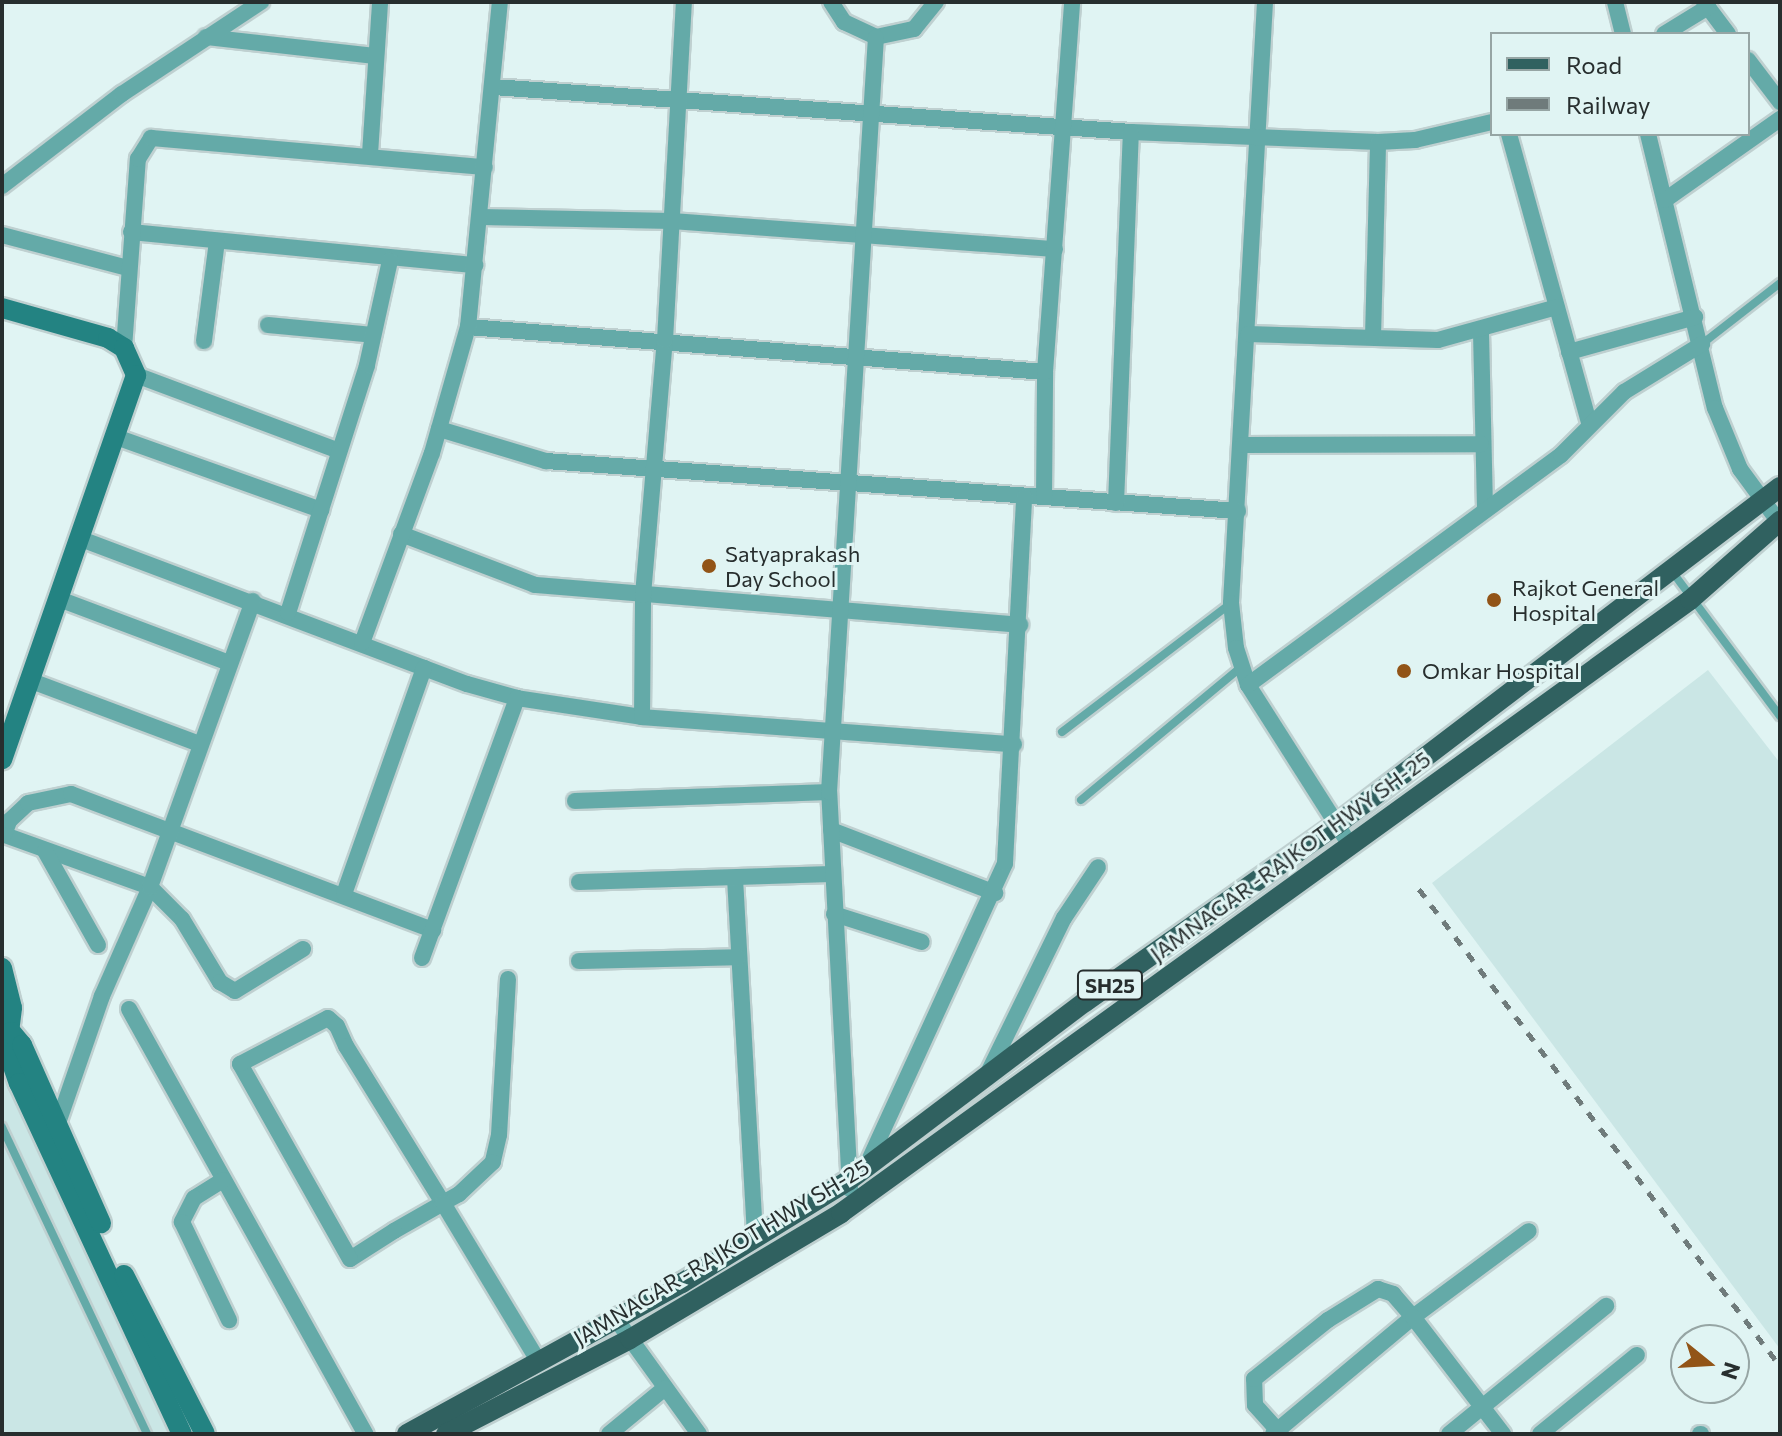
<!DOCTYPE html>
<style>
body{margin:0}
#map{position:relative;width:1782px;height:1436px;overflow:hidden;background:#e0f4f3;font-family:Commissioner,sans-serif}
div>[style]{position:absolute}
.built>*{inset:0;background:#cae6e5}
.roads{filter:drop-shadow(2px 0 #bfd0d0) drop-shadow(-2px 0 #bfd0d0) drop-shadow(0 2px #bfd0d0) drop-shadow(0 -2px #bfd0d0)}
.service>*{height:8px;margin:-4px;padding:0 4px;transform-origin:4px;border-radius:4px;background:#64aaa8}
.minor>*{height:16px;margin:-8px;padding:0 8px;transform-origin:8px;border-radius:8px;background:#64aaa8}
.secondary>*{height:20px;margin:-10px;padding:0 10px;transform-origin:10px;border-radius:10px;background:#238382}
.primary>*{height:20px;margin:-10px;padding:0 10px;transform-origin:10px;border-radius:10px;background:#306160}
.rail>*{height:5px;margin-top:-2.5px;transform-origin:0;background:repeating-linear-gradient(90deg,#6f7b7b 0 10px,transparent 0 20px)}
.dots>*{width:22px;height:22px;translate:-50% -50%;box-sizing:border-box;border:4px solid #e0f4f3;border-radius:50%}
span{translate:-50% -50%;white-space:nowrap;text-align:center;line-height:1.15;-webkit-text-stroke:6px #e0f4f3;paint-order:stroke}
.shield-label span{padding:2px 6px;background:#e0f4f3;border:2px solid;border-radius:6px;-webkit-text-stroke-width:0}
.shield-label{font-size:20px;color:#272e2e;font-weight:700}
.poi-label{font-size:22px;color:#272e2e}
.left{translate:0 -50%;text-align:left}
.street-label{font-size:22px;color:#272e2e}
.frame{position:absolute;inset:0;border:4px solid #272e2e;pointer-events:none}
.legend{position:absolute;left:1490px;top:32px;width:260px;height:104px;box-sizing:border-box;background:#e0f4f3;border:2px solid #96a5a4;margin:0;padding:10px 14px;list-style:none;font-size:24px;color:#272e2e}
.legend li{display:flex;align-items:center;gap:16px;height:40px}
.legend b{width:40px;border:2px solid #96a5a4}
.north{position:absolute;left:1670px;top:1324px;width:80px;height:80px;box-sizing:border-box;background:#e0f4f3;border:2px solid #96a5a4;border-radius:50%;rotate:108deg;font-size:22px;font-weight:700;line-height:32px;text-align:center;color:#272e2e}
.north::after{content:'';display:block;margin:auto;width:28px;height:36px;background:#925417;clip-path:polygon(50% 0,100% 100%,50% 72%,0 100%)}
</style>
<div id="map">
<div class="built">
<div style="clip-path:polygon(1708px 670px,1780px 763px,1780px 1349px,1432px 883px)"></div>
<div style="clip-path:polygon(2px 1050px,178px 1434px,2px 1434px)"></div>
</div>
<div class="roads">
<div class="service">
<div style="left:1702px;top:344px;width:99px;rotate:-38deg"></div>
<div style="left:1671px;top:570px;width:182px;rotate:53.3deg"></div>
<div style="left:1062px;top:732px;width:211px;rotate:-37.3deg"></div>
<div style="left:1081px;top:800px;width:208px;rotate:-39.7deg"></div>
<div style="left:2px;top:1127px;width:340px;rotate:64.7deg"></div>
</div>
<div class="minor">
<div style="left:831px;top:2px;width:24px;rotate:57deg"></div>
<div style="left:844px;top:22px;width:35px;rotate:25deg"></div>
<div style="left:876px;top:37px;width:39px;rotate:-12deg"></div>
<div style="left:914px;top:29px;width:35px;rotate:-51deg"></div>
<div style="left:1265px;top:2px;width:602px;rotate:93.24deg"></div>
<div style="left:1231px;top:603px;width:45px;rotate:83.7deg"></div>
<div style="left:1236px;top:648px;width:39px;rotate:72deg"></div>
<div style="left:1248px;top:685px;width:186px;rotate:57.5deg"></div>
<div style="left:1615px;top:2px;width:33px;rotate:76deg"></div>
<div style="left:1704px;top:2px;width:40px;rotate:53deg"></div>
<div style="left:1664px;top:34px;width:52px;rotate:-31.5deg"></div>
<div style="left:206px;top:37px;width:171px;rotate:6.4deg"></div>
<div style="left:1748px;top:60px;width:53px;rotate:52.7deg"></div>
<div style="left:493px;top:87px;width:640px;rotate:4.03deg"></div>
<div style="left:1131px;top:132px;width:247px;rotate:2.3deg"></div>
<div style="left:1378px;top:142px;width:37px;rotate:-3deg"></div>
<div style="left:1415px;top:140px;width:79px;rotate:-13.2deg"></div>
<div style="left:1509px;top:134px;width:299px;rotate:74.5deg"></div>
<div style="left:1648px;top:134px;width:282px;rotate:76.3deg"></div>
<div style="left:1715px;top:408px;width:66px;rotate:67.7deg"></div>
<div style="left:1740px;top:469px;width:66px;rotate:53.7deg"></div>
<div style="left:370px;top:154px;width:152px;rotate:-86.2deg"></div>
<div style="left:2px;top:186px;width:151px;rotate:-37.5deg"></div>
<div style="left:122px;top:94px;width:167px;rotate:-33.5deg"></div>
<div style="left:1665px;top:200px;width:141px;rotate:-35.2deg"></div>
<div style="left:481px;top:217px;width:191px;rotate:1.2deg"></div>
<div style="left:672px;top:221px;width:384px;rotate:4.2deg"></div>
<div style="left:131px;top:232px;width:346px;rotate:5.5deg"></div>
<div style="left:2px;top:235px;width:130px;rotate:14.7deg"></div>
<div style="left:268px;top:325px;width:105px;rotate:5.4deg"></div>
<div style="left:468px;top:327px;width:579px;rotate:4.46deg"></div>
<div style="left:1481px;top:332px;width:178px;rotate:88.7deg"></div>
<div style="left:1248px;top:334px;width:190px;rotate:1.8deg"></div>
<div style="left:1438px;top:340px;width:123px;rotate:-15.5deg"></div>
<div style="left:1373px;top:337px;width:195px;rotate:-88.5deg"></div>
<div style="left:204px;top:341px;width:101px;rotate:-82.6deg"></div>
<div style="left:124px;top:348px;width:190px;rotate:-85.8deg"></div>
<div style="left:138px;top:159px;width:25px;rotate:-58deg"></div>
<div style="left:151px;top:138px;width:335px;rotate:5deg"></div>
<div style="left:1569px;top:352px;width:131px;rotate:-15.5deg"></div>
<div style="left:136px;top:375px;width:217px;rotate:20.5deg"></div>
<div style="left:439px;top:429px;width:112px;rotate:16.7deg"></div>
<div style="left:546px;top:461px;width:694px;rotate:4.13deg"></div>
<div style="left:116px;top:437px;width:218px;rotate:19.6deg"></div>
<div style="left:1243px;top:445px;width:238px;rotate:-0.2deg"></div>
<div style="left:1044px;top:497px;width:125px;rotate:-89.5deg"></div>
<div style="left:1045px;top:372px;width:371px;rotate:-85.8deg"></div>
<div style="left:1116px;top:503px;width:371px;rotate:-87.7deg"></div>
<div style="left:401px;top:534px;width:143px;rotate:20.8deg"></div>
<div style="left:535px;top:585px;width:487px;rotate:4.7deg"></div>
<div style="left:81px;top:539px;width:412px;rotate:20.6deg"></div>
<div style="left:467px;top:684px;width:52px;rotate:15.6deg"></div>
<div style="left:517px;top:698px;width:126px;rotate:8.6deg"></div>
<div style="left:642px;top:717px;width:373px;rotate:4.2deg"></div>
<div style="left:59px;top:599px;width:179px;rotate:20.6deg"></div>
<div style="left:288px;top:613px;width:260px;rotate:-72.3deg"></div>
<div style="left:367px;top:365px;width:107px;rotate:-77.6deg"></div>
<div style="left:362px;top:643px;width:202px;rotate:-69.8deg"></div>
<div style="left:432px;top:453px;width:131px;rotate:-74.1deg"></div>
<div style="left:468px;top:327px;width:327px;rotate:-84.4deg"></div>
<div style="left:29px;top:680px;width:182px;rotate:20.6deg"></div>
<div style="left:1248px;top:685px;width:388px;rotate:-36.3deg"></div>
<div style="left:1561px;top:455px;width:89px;rotate:-45deg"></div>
<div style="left:1624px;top:392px;width:92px;rotate:-31.6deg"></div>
<div style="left:642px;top:717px;width:122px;rotate:-89.5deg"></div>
<div style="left:643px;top:595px;width:256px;rotate:-85.1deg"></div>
<div style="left:665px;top:340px;width:339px;rotate:-86.8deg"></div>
<div style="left:575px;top:801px;width:254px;rotate:-2deg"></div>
<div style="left:831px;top:830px;width:176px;rotate:21deg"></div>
<div style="left:2px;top:834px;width:157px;rotate:19.7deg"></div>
<div style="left:150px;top:887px;width:45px;rotate:45deg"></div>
<div style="left:182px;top:919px;width:74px;rotate:58.9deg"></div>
<div style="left:220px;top:982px;width:17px;rotate:31deg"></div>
<div style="left:235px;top:991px;width:80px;rotate:-31.7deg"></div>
<div style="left:4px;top:835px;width:15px;rotate:-70deg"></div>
<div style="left:9px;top:821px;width:26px;rotate:-43deg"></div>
<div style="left:28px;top:803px;width:44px;rotate:-11.8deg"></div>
<div style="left:71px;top:794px;width:387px;rotate:20.6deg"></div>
<div style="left:45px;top:851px;width:108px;rotate:60.6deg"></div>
<div style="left:735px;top:878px;width:361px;rotate:86.8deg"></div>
<div style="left:579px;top:882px;width:252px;rotate:-1.8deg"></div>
<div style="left:344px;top:894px;width:240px;rotate:-70.5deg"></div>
<div style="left:834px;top:914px;width:92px;rotate:17.7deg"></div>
<div style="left:422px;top:958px;width:277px;rotate:-69.9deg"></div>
<div style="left:579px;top:961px;width:159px;rotate:-1.4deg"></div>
<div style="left:508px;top:979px;width:156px;rotate:93.3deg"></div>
<div style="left:499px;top:1135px;width:28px;rotate:103deg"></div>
<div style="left:493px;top:1162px;width:47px;rotate:136.7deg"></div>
<div style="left:459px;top:1194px;width:18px;rotate:151deg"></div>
<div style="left:443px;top:1203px;width:56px;rotate:150.3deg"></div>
<div style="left:394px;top:1231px;width:52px;rotate:147.5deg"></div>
<div style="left:350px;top:1259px;width:224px;rotate:-119.4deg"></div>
<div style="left:240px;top:1064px;width:99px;rotate:-27.6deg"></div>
<div style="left:328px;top:1018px;width:12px;rotate:42deg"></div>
<div style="left:337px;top:1026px;width:22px;rotate:66deg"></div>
<div style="left:346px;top:1046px;width:185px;rotate:58.3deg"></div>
<div style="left:443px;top:1203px;width:186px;rotate:58.9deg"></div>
<div style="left:129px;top:1009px;width:487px;rotate:60.9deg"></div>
<div style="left:987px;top:1075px;width:175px;rotate:-63.9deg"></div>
<div style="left:1064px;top:918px;width:61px;rotate:-56.3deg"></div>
<div style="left:58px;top:1123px;width:134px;rotate:-70.9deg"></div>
<div style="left:102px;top:996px;width:119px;rotate:-66.2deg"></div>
<div style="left:150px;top:887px;width:304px;rotate:-70.2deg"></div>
<div style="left:866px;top:1167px;width:334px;rotate:-65.4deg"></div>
<div style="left:1005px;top:863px;width:366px;rotate:-87deg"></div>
<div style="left:223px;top:1180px;width:34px;rotate:148deg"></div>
<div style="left:194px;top:1198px;width:27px;rotate:117deg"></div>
<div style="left:182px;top:1222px;width:109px;rotate:64.4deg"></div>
<div style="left:850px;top:1189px;width:398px;rotate:-93deg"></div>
<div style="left:829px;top:792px;width:756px;rotate:-86.44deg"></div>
<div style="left:616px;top:1319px;width:142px;rotate:54.2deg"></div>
<div style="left:609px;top:1434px;width:72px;rotate:-39.4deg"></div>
<div style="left:1273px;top:1434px;width:182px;rotate:-39.9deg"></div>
<div style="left:1413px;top:1317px;width:144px;rotate:-36.6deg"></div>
<div style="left:1281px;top:1434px;width:39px;rotate:-132deg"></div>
<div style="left:1255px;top:1405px;width:26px;rotate:-92deg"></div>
<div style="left:1254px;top:1379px;width:95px;rotate:-38.6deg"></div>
<div style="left:1328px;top:1320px;width:59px;rotate:-31.8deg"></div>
<div style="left:1378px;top:1289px;width:16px;rotate:18deg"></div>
<div style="left:1393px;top:1294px;width:30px;rotate:49deg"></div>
<div style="left:1413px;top:1317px;width:148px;rotate:52.4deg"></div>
<div style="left:1449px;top:1434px;width:203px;rotate:-39.2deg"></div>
<div style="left:1540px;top:1434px;width:125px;rotate:-39.2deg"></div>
<div style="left:1700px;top:1434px;width:1px"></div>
</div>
<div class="secondary">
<div style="left:2px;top:308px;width:110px;rotate:15.8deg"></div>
<div style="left:108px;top:338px;width:19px;rotate:32deg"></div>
<div style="left:124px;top:348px;width:30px;rotate:66deg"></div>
<div style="left:136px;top:375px;width:407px;rotate:109.2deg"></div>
<div style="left:2px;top:968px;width:41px;rotate:76deg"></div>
<div style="left:12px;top:1008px;width:41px;rotate:97deg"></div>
<div style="left:7px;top:1049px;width:36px;rotate:71deg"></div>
<div style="left:19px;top:1083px;width:387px;rotate:65.1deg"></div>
<div style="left:11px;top:1032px;width:17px;rotate:50deg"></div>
<div style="left:22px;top:1045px;width:195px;rotate:66.1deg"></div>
<div style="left:124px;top:1275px;width:178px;rotate:63deg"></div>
</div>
<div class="primary">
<div style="left:407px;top:1434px;width:314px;rotate:-28.8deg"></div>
<div style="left:682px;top:1283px;width:195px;rotate:-31.6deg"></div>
<div style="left:848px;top:1181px;width:297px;rotate:-37.1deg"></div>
<div style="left:1085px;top:1002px;width:307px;rotate:-35.2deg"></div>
<div style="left:1336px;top:825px;width:558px;rotate:-37.28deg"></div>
<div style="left:446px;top:1434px;width:207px;rotate:-27.3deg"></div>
<div style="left:630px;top:1339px;width:246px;rotate:-30.8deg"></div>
<div style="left:841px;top:1213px;width:1047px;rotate:-35.83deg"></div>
<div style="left:1690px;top:600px;width:120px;rotate:-41.3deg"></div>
</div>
</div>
<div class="rail">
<div style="left:1419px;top:889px;width:598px;rotate:52.88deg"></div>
</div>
<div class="dots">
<div style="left:709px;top:566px;background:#925417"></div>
<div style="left:1494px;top:600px;background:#925417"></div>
<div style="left:1404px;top:671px;background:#925417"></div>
</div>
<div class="shield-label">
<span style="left:1110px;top:985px">SH25</span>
</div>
<div class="poi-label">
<span class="left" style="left:725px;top:566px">Satyaprakash<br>Day School</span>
<span class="left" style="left:1512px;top:600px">Rajkot General<br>Hospital</span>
<span class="left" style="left:1422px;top:671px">Omkar Hospital</span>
</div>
<div class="street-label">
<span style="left:1290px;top:856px;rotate:-36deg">JAMNAGAR -RAJKOT HWY SH-25</span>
<span style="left:721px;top:1252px;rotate:-31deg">JAMNAGAR -RAJKOT HWY SH-25</span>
</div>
<div class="frame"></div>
<ul class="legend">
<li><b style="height:10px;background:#306160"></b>Road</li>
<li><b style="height:10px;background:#6f7b7b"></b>Railway</li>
</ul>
<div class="north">N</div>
</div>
